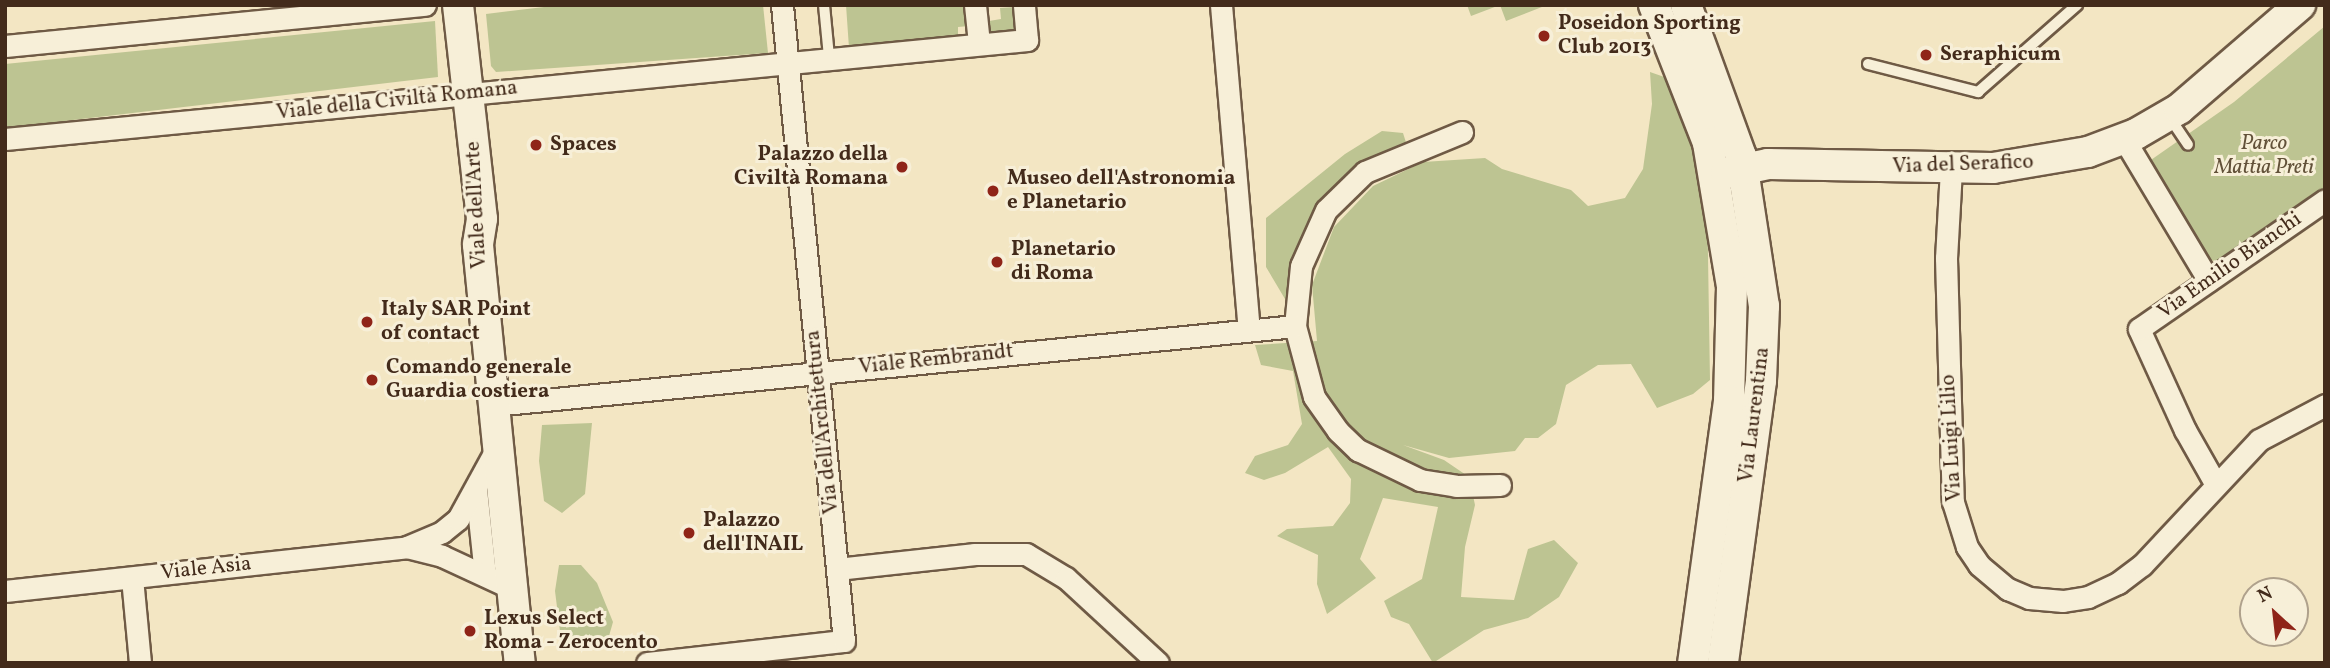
<!DOCTYPE html>
<meta charset="utf-8">
<style>
body{margin:0}
#map{position:relative;width:2330px;height:668px;overflow:hidden;background:#f3e6c3;font-family:Vollkorn,serif}
div>[style]{position:absolute}
.green>*{inset:0;background:#bdc492}
.roads{filter:drop-shadow(2px 0 #6f5a45) drop-shadow(-2px 0 #6f5a45) drop-shadow(0 2px #6f5a45) drop-shadow(0 -2px #6f5a45)}
.lane>*{height:10px;margin:-5px;padding:0 5px;transform-origin:5px;border-radius:5px;background:#f7efd8}
.street>*{height:21px;margin:-10.5px;padding:0 10.5px;transform-origin:10.5px;border-radius:10.5px;background:#f7efd8}
.secondary>*{height:30px;margin:-15px;padding:0 15px;transform-origin:15px;border-radius:15px;background:#f7efd8}
.dots>*{width:19px;height:19px;translate:-50% -50%;box-sizing:border-box;border:4px solid #f7efd8;border-radius:50%}
span{translate:-50% -50%;white-space:nowrap;text-align:center;line-height:1.15;-webkit-text-stroke:6px #f7efd8;paint-order:stroke}
.poi-label{font-size:21px;color:#432b1b;font-weight:700}
.left{translate:0 -50%;text-align:left}
.right{translate:-100% -50%;text-align:right}
.street-label{font-size:21px;color:#432b1b}
.park-label{font-size:21px;color:#625139;font-style:italic}
.frame{position:absolute;inset:0;border:7px solid #432b1b;pointer-events:none}
.north{position:absolute;left:2239px;top:577px;width:70px;height:70px;box-sizing:border-box;background:#f7efd8;border:2px solid #afa18c;border-radius:50%;rotate:333deg;font-size:19px;font-weight:700;line-height:28px;text-align:center;color:#432b1b}
.north::after{content:'';display:block;margin:auto;width:24px;height:32px;background:#8f2418;clip-path:polygon(50% 0,100% 100%,50% 72%,0 100%)}
</style>
<div id="map">
<div class="green">
<div style="clip-path:polygon(561px 5px,763px 5px,768px 53px,496px 72px,491px 66px,486px 14px)"></div>
<div style="clip-path:polygon(846px 5px,967px 5px,969px 26px,958px 27px,958px 39px,849px 48px)"></div>
<div style="clip-path:polygon(1467px 5px,1547px 5px,1506px 21px,1500px 5px,1471px 16px)"></div>
<div style="clip-path:polygon(1015px 7px,1017px 33px,990px 36px,989px 21px,1001px 19px,1000px 8px)"></div>
<div style="clip-path:polygon(435px 21px,438px 77px,5px 128px,5px 64px)"></div>
<div style="clip-path:polygon(2325px 26px,2325px 188px,2230px 254px,2216px 261px,2204px 259px,2148px 162px,2234px 102px)"></div>
<div style="clip-path:polygon(1650px 72px,1670px 79px,1707px 194px,1710px 380px,1693px 394px,1657px 408px,1631px 364px,1598px 365px,1566px 385px,1556px 424px,1538px 438px,1525px 438px,1515px 451px,1449px 458px,1403px 445px,1444px 460px,1469px 477px,1475px 505px,1465px 547px,1461px 597px,1514px 600px,1528px 549px,1554px 540px,1578px 563px,1559px 597px,1528px 618px,1484px 630px,1433px 663px,1409px 624px,1391px 617px,1384px 601px,1422px 579px,1438px 507px,1383px 498px,1360px 559px,1376px 578px,1327px 614px,1317px 584px,1318px 555px,1277px 536px,1287px 529px,1333px 526px,1350px 503px,1351px 479px,1328px 447px,1285px 473px,1264px 480px,1245px 473px,1255px 456px,1288px 445px,1302px 424px,1293px 371px,1261px 365px,1255px 345px,1317px 341px,1312px 285px,1334px 227px,1373px 186px,1423px 162px,1485px 158px,1502px 169px,1571px 190px,1588px 206px,1625px 198px,1643px 169px,1652px 104px)"></div>
<div style="clip-path:polygon(1382px 131px,1403px 133px,1410px 155px,1362px 177px,1308px 252px,1305px 291px,1285px 299px,1266px 267px,1266px 218px,1345px 154px)"></div>
<div style="clip-path:polygon(592px 423px,585px 494px,562px 513px,544px 501px,539px 461px,542px 425px)"></div>
<div style="clip-path:polygon(559px 565px,581px 565px,597px 583px,613px 622px,609px 636px,578px 643px,560px 631px,555px 591px)"></div>
</div>
<div class="roads">
<div class="lane">
<div style="left:824px;top:5px;width:52px;rotate:84.5deg"></div>
<div style="left:1868px;top:64px;width:114px;rotate:14.3deg"></div>
<div style="left:1978px;top:92px;width:132px;rotate:-41.3deg"></div>
<div style="left:2170px;top:118px;width:32px;rotate:56deg"></div>
</div>
<div class="street">
<div style="left:975px;top:5px;width:39px;rotate:84deg"></div>
<div style="left:1221px;top:5px;width:326px;rotate:85.1deg"></div>
<div style="left:5px;top:46px;width:422px;rotate:-5.6deg"></div>
<div style="left:1462px;top:132px;width:105px;rotate:157.6deg"></div>
<div style="left:1365px;top:172px;width:54px;rotate:135.7deg"></div>
<div style="left:1326px;top:210px;width:61px;rotate:114.1deg"></div>
<div style="left:1301px;top:266px;width:60px;rotate:95.7deg"></div>
<div style="left:1295px;top:326px;width:73px;rotate:75deg"></div>
<div style="left:1314px;top:397px;width:42px;rotate:54.8deg"></div>
<div style="left:1338px;top:431px;width:28px;rotate:44deg"></div>
<div style="left:1358px;top:450px;width:69px;rotate:25.8deg"></div>
<div style="left:1420px;top:480px;width:36px;rotate:9deg"></div>
<div style="left:1456px;top:486px;width:44px;rotate:-1.3deg"></div>
<div style="left:5px;top:139px;width:1027px;rotate:-5.53deg"></div>
<div style="left:1027px;top:40px;width:35px;rotate:-95deg"></div>
<div style="left:2124px;top:139px;width:165px;rotate:59.1deg"></div>
<div style="left:1951px;top:169px;width:89px;rotate:93.2deg"></div>
<div style="left:1946px;top:258px;width:244px;rotate:88.4deg"></div>
<div style="left:1953px;top:502px;width:47px;rotate:72.7deg"></div>
<div style="left:1967px;top:547px;width:22px;rotate:56deg"></div>
<div style="left:1979px;top:565px;width:38px;rotate:40deg"></div>
<div style="left:2008px;top:589px;width:23px;rotate:23deg"></div>
<div style="left:2029px;top:598px;width:34px;rotate:5deg"></div>
<div style="left:2063px;top:601px;width:25px;rotate:-9deg"></div>
<div style="left:2088px;top:597px;width:33px;rotate:-25deg"></div>
<div style="left:2118px;top:583px;width:30px;rotate:-37deg"></div>
<div style="left:2142px;top:565px;width:171px;rotate:-46.9deg"></div>
<div style="left:2259px;top:440px;width:75px;rotate:-27.9deg"></div>
<div style="left:494px;top:405px;width:805px;rotate:-5.63deg"></div>
<div style="left:2215px;top:483px;width:61px;rotate:-119.5deg"></div>
<div style="left:2185px;top:430px;width:111px;rotate:-114.5deg"></div>
<div style="left:2139px;top:329px;width:226px;rotate:-34.7deg"></div>
<div style="left:476px;top:489px;width:86px;rotate:84deg"></div>
<div style="left:407px;top:547px;width:36px;rotate:14deg"></div>
<div style="left:442px;top:556px;width:78px;rotate:24.9deg"></div>
<div style="left:837px;top:569px;width:139px;rotate:-6.2deg"></div>
<div style="left:975px;top:554px;width:51px"></div>
<div style="left:1026px;top:554px;width:47px;rotate:31deg"></div>
<div style="left:1066px;top:578px;width:125px;rotate:42.7deg"></div>
<div style="left:132px;top:578px;width:85px;rotate:84.6deg"></div>
<div style="left:5px;top:591px;width:404px;rotate:-6.2deg"></div>
<div style="left:407px;top:547px;width:38px;rotate:-23deg"></div>
<div style="left:442px;top:532px;width:21px;rotate:-39deg"></div>
<div style="left:458px;top:519px;width:83px;rotate:-61.3deg"></div>
<div style="left:647px;top:663px;width:198px;rotate:-6.4deg"></div>
<div style="left:844px;top:641px;width:639px;rotate:-95.57deg"></div>
</div>
<div class="secondary">
<div style="left:458px;top:5px;width:215px;rotate:83.6deg"></div>
<div style="left:482px;top:219px;width:26px;rotate:99deg"></div>
<div style="left:478px;top:245px;width:420px;rotate:84.3deg"></div>
<div style="left:1654px;top:5px;width:148px;rotate:68.6deg"></div>
<div style="left:1708px;top:143px;width:146px;rotate:80.5deg"></div>
<div style="left:1732px;top:287px;width:114px;rotate:91.5deg"></div>
<div style="left:1729px;top:401px;width:264px;rotate:97.8deg"></div>
<div style="left:1686px;top:5px;width:161px;rotate:70deg"></div>
<div style="left:1741px;top:156px;width:152px;rotate:81.3deg"></div>
<div style="left:1764px;top:306px;width:75px;rotate:92.3deg"></div>
<div style="left:1761px;top:381px;width:285px;rotate:97.7deg"></div>
<div style="left:1726px;top:173px;width:43px;rotate:-12.1deg"></div>
<div style="left:1768px;top:164px;width:225px;rotate:1deg"></div>
<div style="left:1993px;top:168px;width:96px;rotate:-9.6deg"></div>
<div style="left:2088px;top:152px;width:51px;rotate:-20.6deg"></div>
<div style="left:2136px;top:134px;width:50px;rotate:-30.2deg"></div>
<div style="left:2179px;top:109px;width:160px;rotate:-40.7deg"></div>
</div>
</div>
<div class="dots">
<div style="left:1544px;top:36px;background:#8f2418"></div>
<div style="left:1926px;top:55px;background:#8f2418"></div>
<div style="left:536px;top:145px;background:#8f2418"></div>
<div style="left:902px;top:167px;background:#8f2418"></div>
<div style="left:993px;top:191px;background:#8f2418"></div>
<div style="left:997px;top:262px;background:#8f2418"></div>
<div style="left:367px;top:322px;background:#8f2418"></div>
<div style="left:372px;top:380px;background:#8f2418"></div>
<div style="left:689px;top:533px;background:#8f2418"></div>
<div style="left:470px;top:631px;background:#8f2418"></div>
</div>
<div class="poi-label">
<span class="left" style="left:1558px;top:36px">Poseidon Sporting<br>Club 2013</span>
<span class="left" style="left:1940px;top:55px">Seraphicum</span>
<span class="left" style="left:550px;top:145px">Spaces</span>
<span class="right" style="left:888px;top:167px">Palazzo della<br>Civiltà Romana</span>
<span class="left" style="left:1007px;top:191px">Museo dell'Astronomia<br>e Planetario</span>
<span class="left" style="left:1011px;top:262px">Planetario<br>di Roma</span>
<span class="left" style="left:381px;top:322px">Italy SAR Point<br>of contact</span>
<span class="left" style="left:386px;top:380px">Comando generale<br>Guardia costiera</span>
<span class="left" style="left:703px;top:533px">Palazzo<br>dell'INAIL</span>
<span class="left" style="left:484px;top:631px">Lexus Select<br>Roma - Zerocento</span>
</div>
<div class="street-label">
<span style="left:397px;top:101px;rotate:-6deg">Viale della Civiltà Romana</span>
<span style="left:1963px;top:165px;rotate:-2deg">Via del Serafico</span>
<span style="left:477px;top:205px;rotate:-93deg">Viale dell'Arte</span>
<span style="left:2230px;top:266px;rotate:-35deg">Via Emilio Bianchi</span>
<span style="left:936px;top:360px;rotate:-6deg">Viale Rembrandt</span>
<span style="left:1755px;top:415px;rotate:-83deg">Via Laurentina</span>
<span style="left:823px;top:422px;rotate:-96deg">Via dell'Architettura</span>
<span style="left:1952px;top:438px;rotate:-93deg">Via Luigi Lilio</span>
<span style="left:206px;top:569px;rotate:-6deg">Viale Asia</span>
</div>
<div class="park-label">
<span style="left:2264px;top:156px">Parco<br>Mattia Preti</span>
</div>
<div class="frame"></div>
<div class="north">N</div>
</div>
